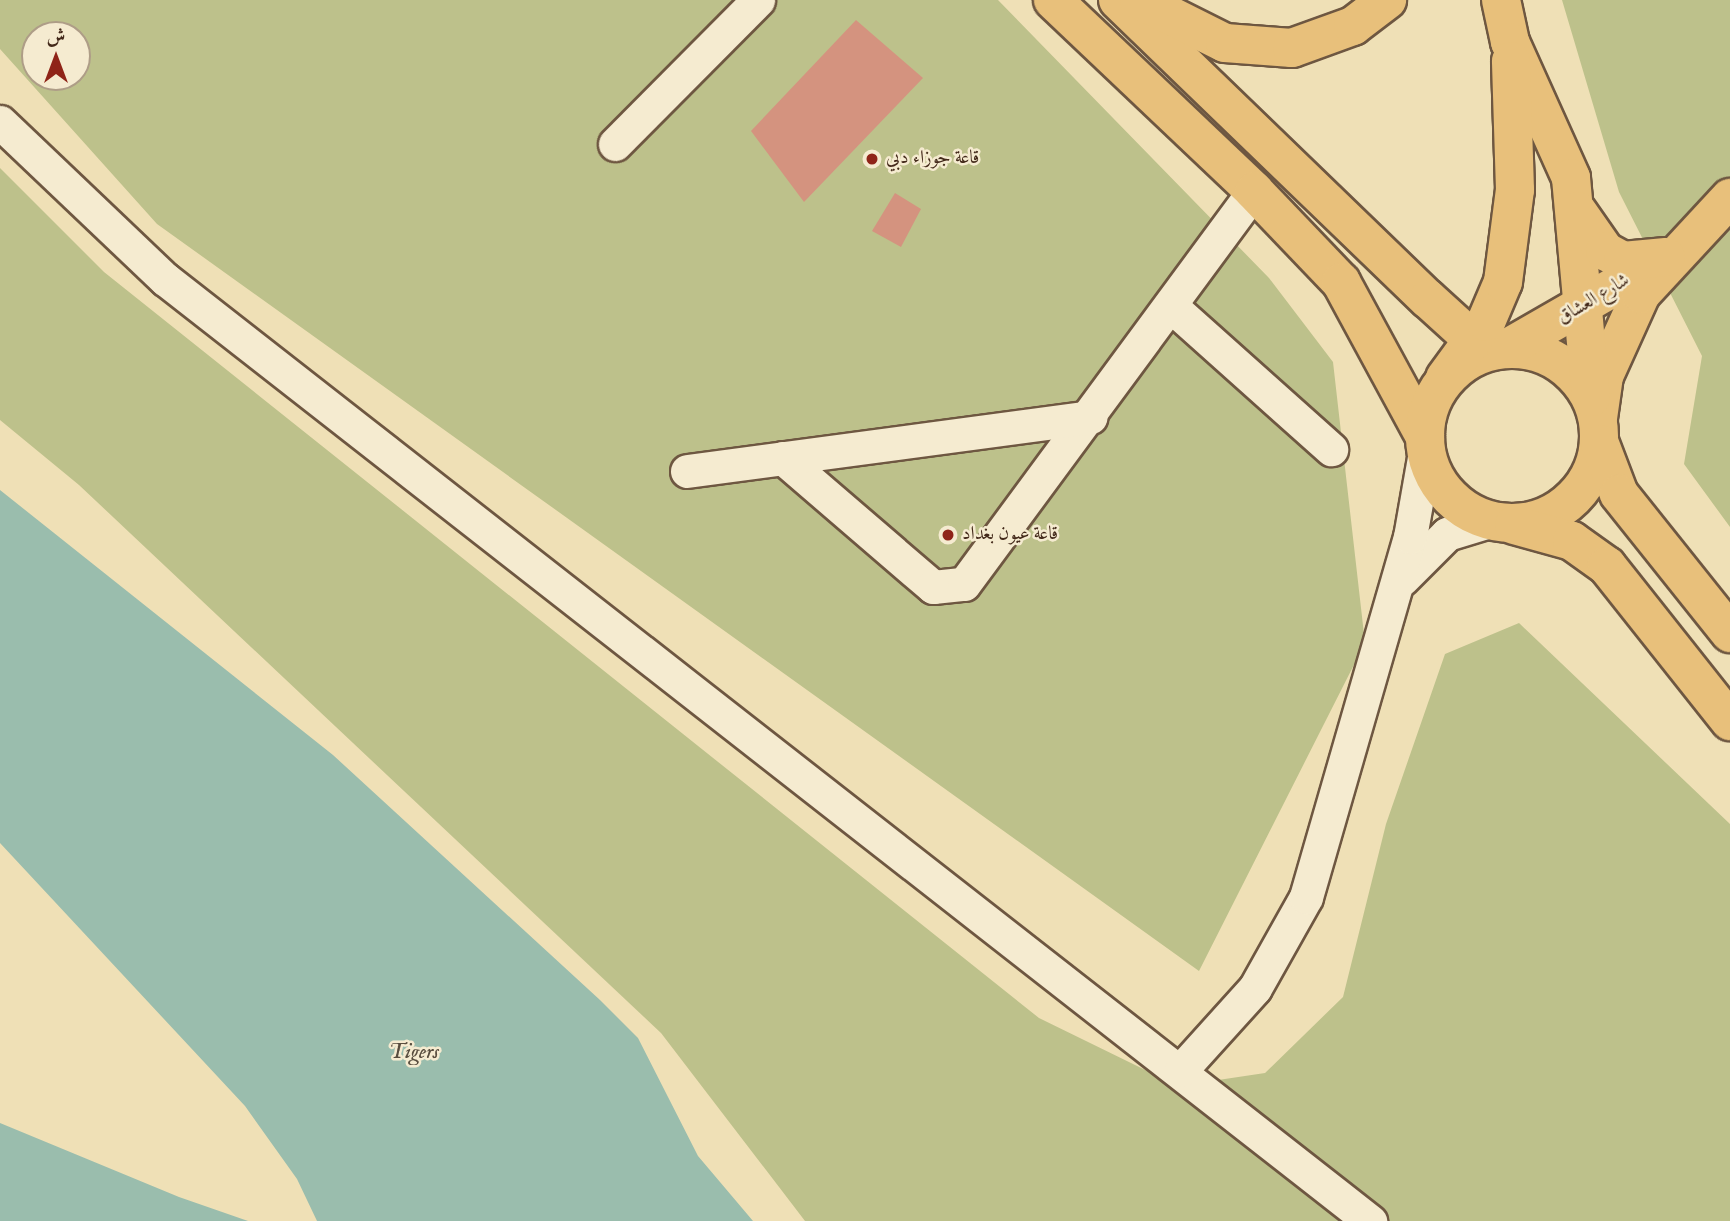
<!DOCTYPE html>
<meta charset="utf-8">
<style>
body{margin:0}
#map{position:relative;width:1730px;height:1221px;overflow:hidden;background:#efe0b6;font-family:"IM FELL English",Amiri,serif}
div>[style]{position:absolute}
.green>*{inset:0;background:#bdc18b}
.water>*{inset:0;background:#9abdad}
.building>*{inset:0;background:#d4937f}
.roads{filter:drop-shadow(2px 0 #6e5741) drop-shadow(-2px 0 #6e5741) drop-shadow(0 2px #6e5741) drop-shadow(0 -2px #6e5741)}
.minor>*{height:33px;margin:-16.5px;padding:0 16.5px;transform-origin:16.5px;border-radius:16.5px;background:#f5ebd0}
.major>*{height:38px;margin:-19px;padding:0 19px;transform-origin:19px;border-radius:19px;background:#e8c07b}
.major>.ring{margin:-19px;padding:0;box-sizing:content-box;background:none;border:38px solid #e8c07b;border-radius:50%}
.highway>*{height:38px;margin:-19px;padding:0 19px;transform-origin:19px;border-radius:19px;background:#e8c07b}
.dots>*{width:19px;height:19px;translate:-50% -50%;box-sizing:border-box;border:4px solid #f5ebd0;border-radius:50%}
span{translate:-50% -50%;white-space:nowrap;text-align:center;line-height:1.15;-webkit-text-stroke:5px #f5ebd0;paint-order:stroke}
.poi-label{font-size:19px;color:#43291a}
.left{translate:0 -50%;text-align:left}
.street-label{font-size:19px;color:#43291a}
.water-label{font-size:21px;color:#594e3f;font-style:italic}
.north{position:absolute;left:21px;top:21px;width:70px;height:70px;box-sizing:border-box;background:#f5ebd0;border:2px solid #ae9d87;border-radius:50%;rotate:0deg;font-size:19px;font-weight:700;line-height:28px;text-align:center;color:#43291a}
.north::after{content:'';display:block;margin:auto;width:24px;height:32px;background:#8f2418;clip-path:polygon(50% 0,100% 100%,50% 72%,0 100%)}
</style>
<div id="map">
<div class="green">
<div style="clip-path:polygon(evenodd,0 0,998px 0,1269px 278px,1333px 362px,1365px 643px,1199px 971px,157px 224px,0 49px,0 0,35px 35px,77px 35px,77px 77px,35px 77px,35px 35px)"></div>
<div style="clip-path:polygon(1562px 0,1730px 0,1730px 527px,1684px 464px,1702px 356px,1619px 192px)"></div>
<div style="clip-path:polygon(0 168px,104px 272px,1039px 1018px,1178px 1086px,1265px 1073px,1343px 997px,1386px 824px,1445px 654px,1519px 623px,1730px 824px,1730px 1221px,805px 1221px,661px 1033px,79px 485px,0 420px)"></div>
</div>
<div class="water">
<div style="clip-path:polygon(0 490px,333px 755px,600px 1000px,638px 1038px,698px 1156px,753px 1221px,317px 1221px,297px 1179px,245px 1106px,0 843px)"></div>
<div style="clip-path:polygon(0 1123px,179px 1197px,248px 1221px,0 1221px)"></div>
</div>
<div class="building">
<div style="clip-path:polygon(856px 20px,923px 78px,804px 202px,751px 131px)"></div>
<div style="clip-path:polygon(895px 193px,921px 209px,901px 247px,872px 231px)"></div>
</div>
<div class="roads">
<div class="minor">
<div style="left:0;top:122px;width:228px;rotate:43.6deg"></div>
<div style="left:165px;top:279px;width:1530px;rotate:38.02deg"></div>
<div style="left:615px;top:144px;width:203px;rotate:-45.2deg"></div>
<div style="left:1171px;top:306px;width:215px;rotate:41.8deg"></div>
<div style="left:783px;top:458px;width:198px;rotate:40.7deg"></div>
<div style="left:933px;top:587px;width:31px;rotate:-6deg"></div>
<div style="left:964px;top:584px;width:488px;rotate:-53.6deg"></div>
<div style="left:687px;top:471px;width:407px;rotate:-7.6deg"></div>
<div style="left:1402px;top:579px;width:64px;rotate:-45deg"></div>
<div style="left:1447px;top:534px;width:48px;rotate:-16.9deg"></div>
<div style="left:1181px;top:1070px;width:110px;rotate:-47.9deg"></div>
<div style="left:1255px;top:988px;width:104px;rotate:-60.7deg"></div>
<div style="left:1306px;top:897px;width:375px;rotate:-73.9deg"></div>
<div style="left:1410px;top:537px;width:86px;rotate:-80deg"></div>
</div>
<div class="major">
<div style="left:1053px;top:0;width:277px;rotate:43.5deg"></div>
<div style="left:1254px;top:191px;width:126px;rotate:46.3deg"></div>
<div style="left:1341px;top:282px;width:176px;rotate:61.5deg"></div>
<div style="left:1118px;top:0;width:431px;rotate:44deg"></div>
<div style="left:1428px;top:299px;width:61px;rotate:42.3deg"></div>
<div style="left:1473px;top:340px;width:27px;rotate:20deg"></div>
<div class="ring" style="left:1425px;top:349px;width:136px;height:136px"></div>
<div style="left:1506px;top:349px;width:174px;rotate:-29.9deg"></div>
<div style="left:1598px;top:418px;width:42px;rotate:-81.9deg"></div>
<div style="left:1604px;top:376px;width:90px;rotate:-65.7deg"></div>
<div style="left:1641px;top:294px;width:131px;rotate:-47.2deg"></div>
<div style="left:1600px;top:444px;width:53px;rotate:69.2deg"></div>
<div style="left:1619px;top:494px;width:178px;rotate:51.4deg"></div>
<div style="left:1514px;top:525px;width:60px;rotate:15.4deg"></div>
<div style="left:1572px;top:541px;width:43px;rotate:35.5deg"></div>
<div style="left:1607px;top:566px;width:198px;rotate:51.6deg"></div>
</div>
<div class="highway">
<div style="left:1139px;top:0;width:96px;rotate:26.6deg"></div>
<div style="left:1225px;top:43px;width:67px;rotate:4.3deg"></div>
<div style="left:1292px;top:48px;width:65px;rotate:-19.8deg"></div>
<div style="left:1353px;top:26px;width:43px;rotate:-37.4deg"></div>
<div style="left:1501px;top:0;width:43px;rotate:77.9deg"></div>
<div style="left:1510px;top:42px;width:149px;rotate:65.8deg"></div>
<div style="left:1571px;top:178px;width:220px;rotate:84.8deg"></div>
<div style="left:1577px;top:211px;width:49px;rotate:55deg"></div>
<div style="left:1605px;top:251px;width:21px;rotate:29deg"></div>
<div style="left:1623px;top:261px;width:43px;rotate:-5.3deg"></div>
<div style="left:1445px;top:378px;width:69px;rotate:-53.8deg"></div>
<div style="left:1486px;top:322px;width:43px;rotate:-67deg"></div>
<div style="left:1503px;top:282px;width:93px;rotate:-82.6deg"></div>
<div style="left:1515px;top:190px;width:129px;rotate:-91.8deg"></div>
</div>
</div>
<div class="dots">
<div style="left:872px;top:159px;background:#8f2418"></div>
<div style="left:948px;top:535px;background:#8f2418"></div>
</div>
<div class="poi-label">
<span class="left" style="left:886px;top:159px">قاعة جوزاء دبي</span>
<span class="left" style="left:962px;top:535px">قاعة عيون بغداد</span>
</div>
<div class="street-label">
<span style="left:1594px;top:300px;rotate:-31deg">شارع العشاق</span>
</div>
<div class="water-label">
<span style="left:414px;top:1053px">Tigers</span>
</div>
<div class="north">ش</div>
</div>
